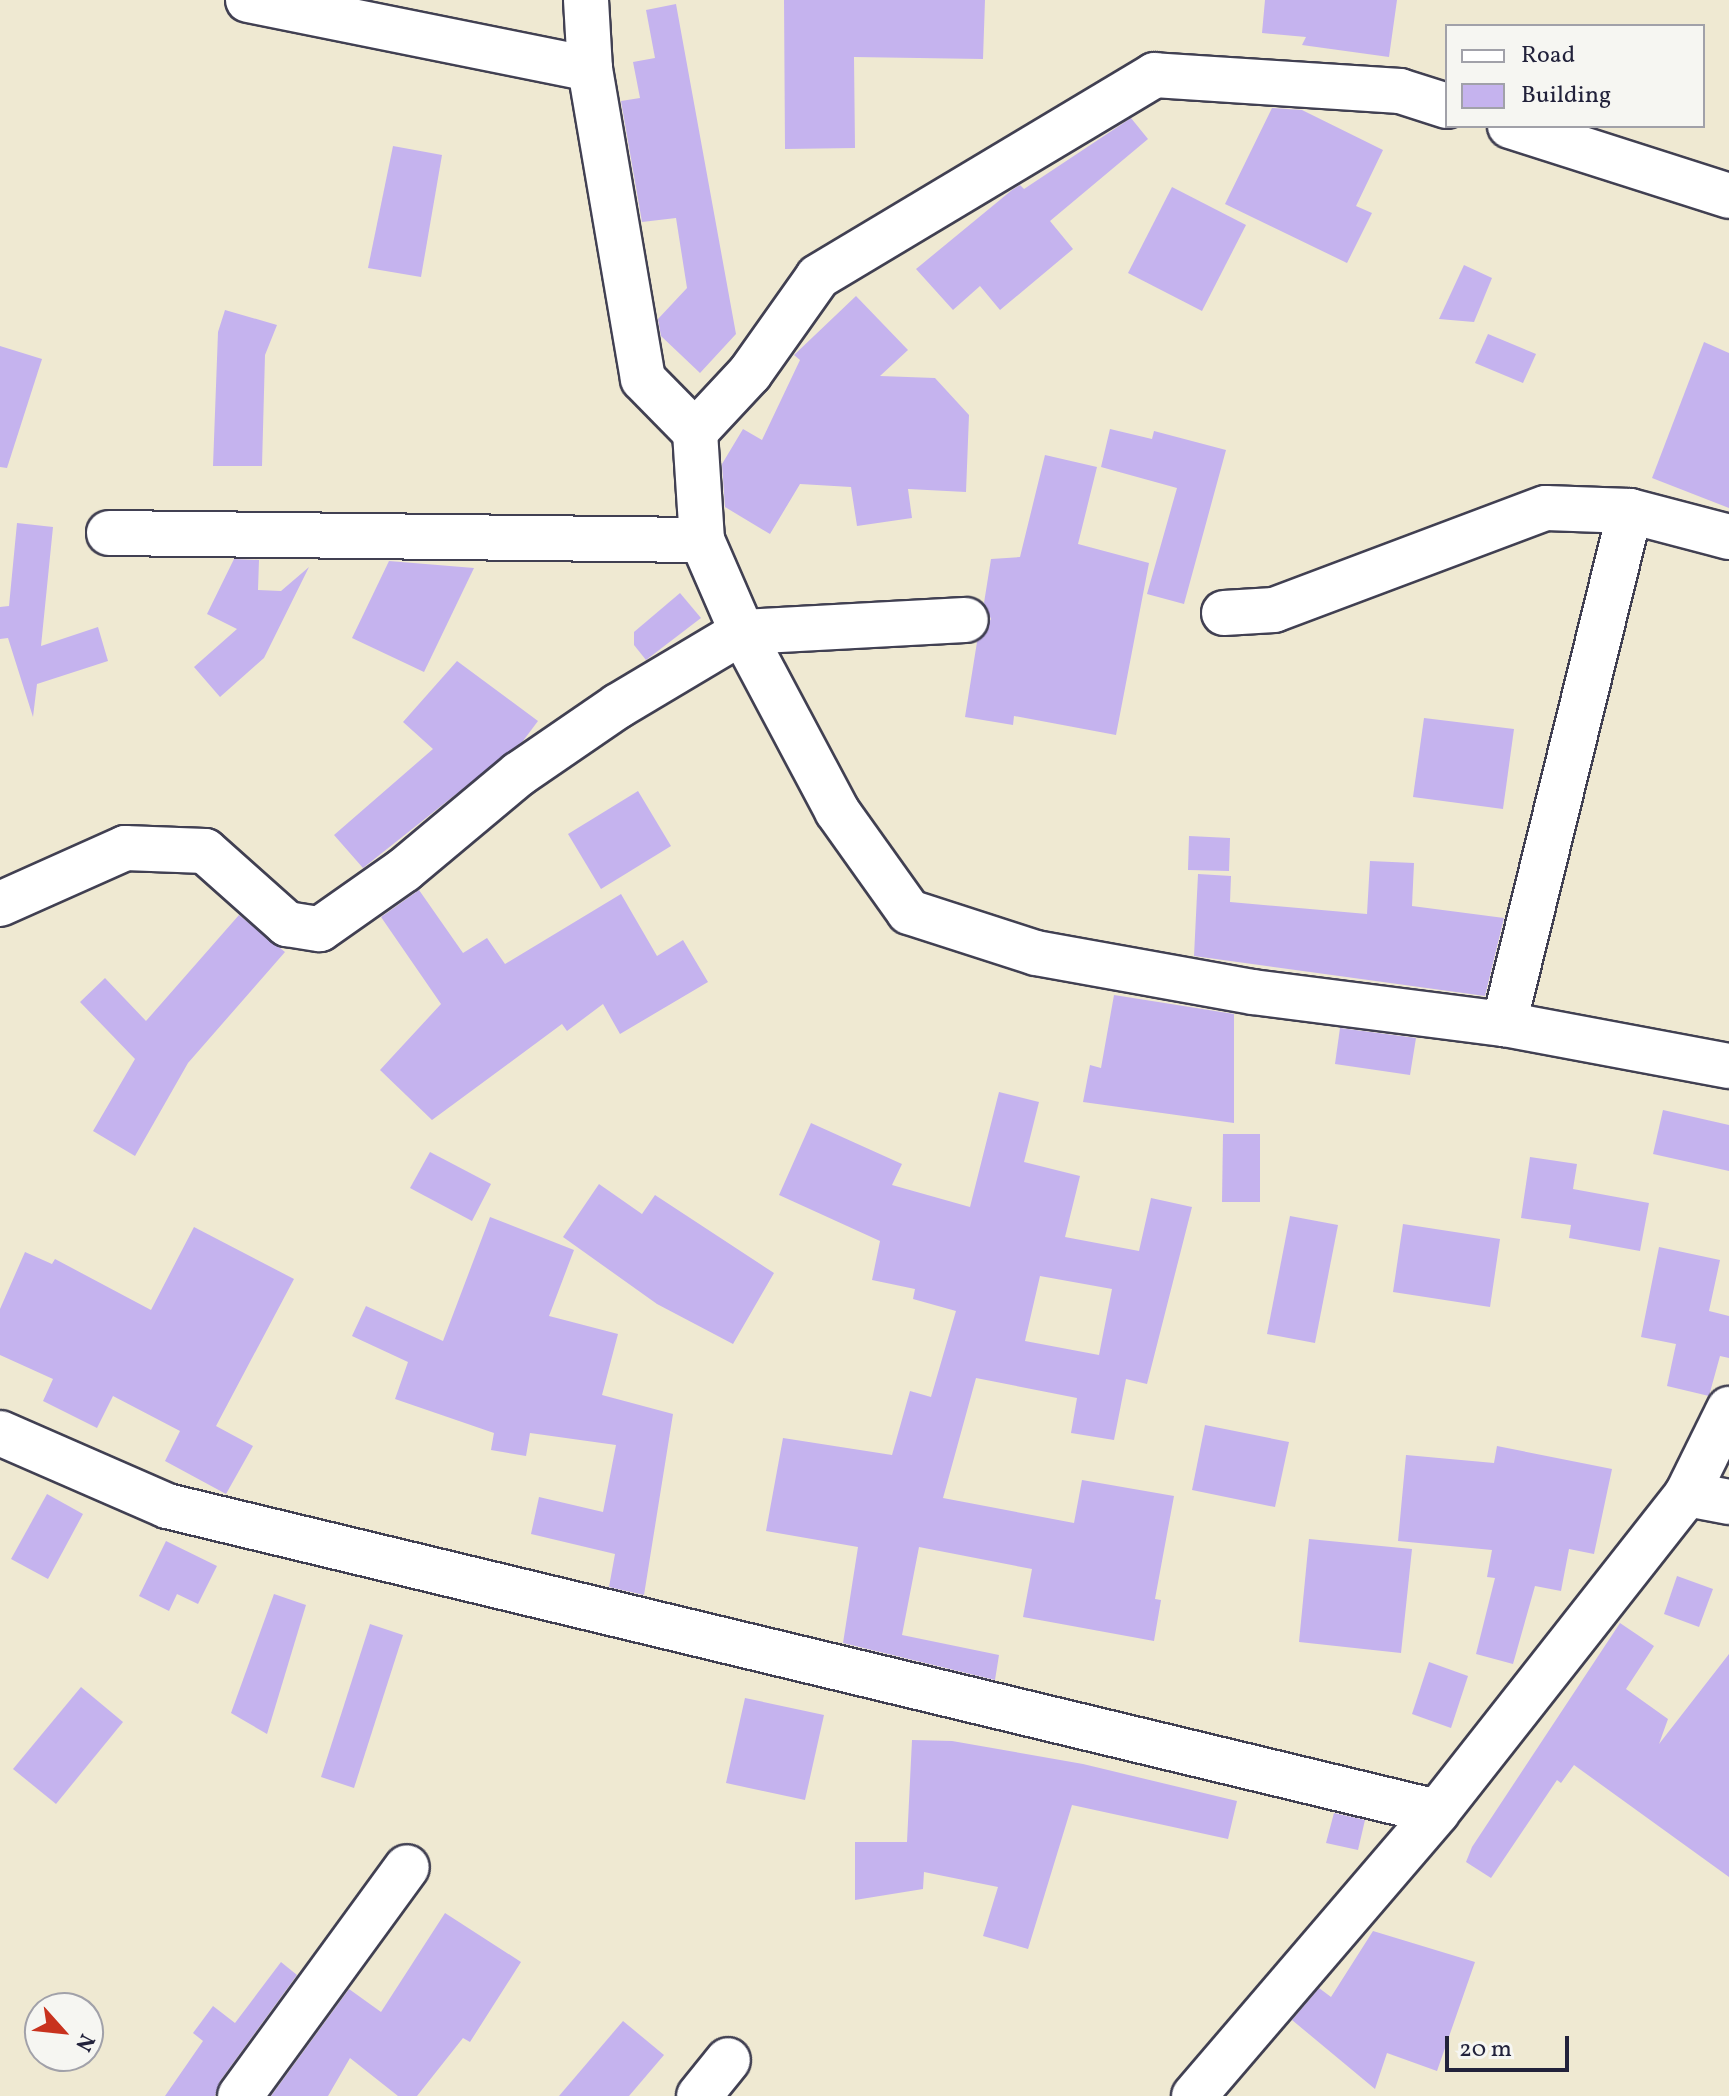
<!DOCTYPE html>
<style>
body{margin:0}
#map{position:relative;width:1729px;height:2096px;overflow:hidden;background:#efe9d2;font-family:Vollkorn,serif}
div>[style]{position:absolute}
.building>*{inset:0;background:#c5b3ee}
.roads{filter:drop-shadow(2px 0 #414052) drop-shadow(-2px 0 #414052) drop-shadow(0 2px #414052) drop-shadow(0 -2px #414052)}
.minor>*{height:44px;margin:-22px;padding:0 22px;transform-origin:22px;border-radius:22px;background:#fff}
span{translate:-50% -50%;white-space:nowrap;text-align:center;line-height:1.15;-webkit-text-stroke:6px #f6f6f2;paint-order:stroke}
.legend{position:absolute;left:1445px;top:24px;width:260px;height:104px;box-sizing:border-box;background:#f6f6f2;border:2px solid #a1a1a9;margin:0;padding:10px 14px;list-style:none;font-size:24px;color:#22223b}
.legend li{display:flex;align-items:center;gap:16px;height:40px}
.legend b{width:40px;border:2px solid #a1a1a9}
.north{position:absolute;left:24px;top:1992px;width:80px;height:80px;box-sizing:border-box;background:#f6f6f2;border:2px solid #a1a1a9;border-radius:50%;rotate:117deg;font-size:22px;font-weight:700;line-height:32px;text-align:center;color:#22223b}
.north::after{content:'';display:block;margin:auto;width:28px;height:36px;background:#c8321e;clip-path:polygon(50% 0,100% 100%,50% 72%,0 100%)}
.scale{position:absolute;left:1445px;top:2036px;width:124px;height:36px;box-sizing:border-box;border:4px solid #22223b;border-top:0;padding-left:10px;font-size:24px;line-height:28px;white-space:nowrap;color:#22223b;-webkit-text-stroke:6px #f6f6f2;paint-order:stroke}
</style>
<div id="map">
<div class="building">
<div style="clip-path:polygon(784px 0,985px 0,983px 59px,854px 57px,855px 148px,785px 149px)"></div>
<div style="clip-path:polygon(1265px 0,1397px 0,1389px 57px,1302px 45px,1306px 37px,1262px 33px)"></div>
<div style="clip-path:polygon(676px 4px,736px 334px,700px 373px,661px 336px,658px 319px,687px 288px,676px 218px,642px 222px,621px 101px,640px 98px,633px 62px,655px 58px,646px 10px)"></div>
<div style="clip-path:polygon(1272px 108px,1302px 110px,1383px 150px,1356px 206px,1372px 213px,1347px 263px,1225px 204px)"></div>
<div style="clip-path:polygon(1131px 118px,1148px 139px,1050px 221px,1073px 249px,1000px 310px,980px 286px,953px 310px,916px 269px,1012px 190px,1020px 185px,1024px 189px)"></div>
<div style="clip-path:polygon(393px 146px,442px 155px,421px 277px,368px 268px)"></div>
<div style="clip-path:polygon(1172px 187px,1246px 225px,1202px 311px,1128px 273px)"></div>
<div style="clip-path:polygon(1464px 265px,1492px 278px,1474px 322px,1439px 319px)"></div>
<div style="clip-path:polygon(856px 296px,908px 350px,880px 376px,935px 378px,969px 415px,966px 492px,908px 489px,912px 518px,857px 526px,851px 487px,800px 484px,770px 534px,725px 507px,722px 464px,743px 429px,762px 440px,800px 360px,794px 355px)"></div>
<div style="clip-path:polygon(225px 310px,277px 325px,265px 355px,262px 466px,213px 466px,218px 332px)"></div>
<div style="clip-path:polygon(1488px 334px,1536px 354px,1523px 383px,1475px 363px)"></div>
<div style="clip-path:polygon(1704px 342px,1729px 353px,1729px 508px,1652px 478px)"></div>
<div style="clip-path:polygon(0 346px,42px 359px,7px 468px,0 467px)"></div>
<div style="clip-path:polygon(1110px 429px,1152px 439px,1154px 431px,1226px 450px,1184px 604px,1147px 594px,1177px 488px,1101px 467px)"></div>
<div style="clip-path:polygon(1045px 455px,1097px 467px,1078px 544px,1149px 563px,1116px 735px,1014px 716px,1013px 725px,965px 717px,977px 642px,991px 619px,984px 603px,991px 559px,1020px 557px)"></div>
<div style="clip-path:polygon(17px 523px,53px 527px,41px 646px,98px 627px,108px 661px,37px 684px,33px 717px,8px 638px,0 639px,0 607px,9px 606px)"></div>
<div style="clip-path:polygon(234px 559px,259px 560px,258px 590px,281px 591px,309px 567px,264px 658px,220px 697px,194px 667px,237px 629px,207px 614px)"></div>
<div style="clip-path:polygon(389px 561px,474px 568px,424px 672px,352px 638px)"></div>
<div style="clip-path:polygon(680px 593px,701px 618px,646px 660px,634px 645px,634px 632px)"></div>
<div style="clip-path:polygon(457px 661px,538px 721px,523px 741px,363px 868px,334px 835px,433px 749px,403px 722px)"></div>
<div style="clip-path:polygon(1424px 718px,1514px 729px,1503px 809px,1413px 797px)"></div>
<div style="clip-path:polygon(638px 791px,671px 846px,601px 889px,568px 834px)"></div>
<div style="clip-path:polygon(1189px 836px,1230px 838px,1229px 871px,1188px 870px)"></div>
<div style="clip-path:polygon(1370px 861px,1414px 863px,1412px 906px,1504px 918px,1485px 996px,1194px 956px,1198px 874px,1231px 876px,1230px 902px,1367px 914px)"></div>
<div style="clip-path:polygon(419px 890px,463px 953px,487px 938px,505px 964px,621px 894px,657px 956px,683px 940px,708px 982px,620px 1034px,603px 1004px,567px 1031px,562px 1024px,432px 1120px,380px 1070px,441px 1004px,381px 917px)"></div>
<div style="clip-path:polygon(239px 915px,285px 952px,188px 1063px,135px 1156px,93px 1131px,135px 1059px,80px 1002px,105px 978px,146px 1021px)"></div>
<div style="clip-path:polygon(1114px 995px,1234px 1014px,1234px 1123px,1083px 1102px,1090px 1065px,1101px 1068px)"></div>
<div style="clip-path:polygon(1340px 1028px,1416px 1038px,1410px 1075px,1335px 1064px)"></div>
<div style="clip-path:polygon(evenodd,999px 1092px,1039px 1102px,1024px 1162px,1080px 1176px,1065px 1237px,1139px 1251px,1151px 1198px,1192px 1207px,1147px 1384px,1126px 1379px,1114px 1440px,1071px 1433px,1077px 1398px,976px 1378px,943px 1498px,1074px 1523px,1082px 1480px,1174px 1496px,1155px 1599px,1161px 1600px,1154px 1641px,1023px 1617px,1032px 1569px,919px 1547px,902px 1635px,999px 1655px,995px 1680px,843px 1643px,858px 1547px,766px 1531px,783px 1438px,892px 1455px,910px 1391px,931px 1397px,956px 1311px,913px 1299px,915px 1289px,872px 1280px,880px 1241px,779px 1195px,811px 1123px,902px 1164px,892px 1185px,970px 1207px,999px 1092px,1040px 1276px,1112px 1289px,1099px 1355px,1025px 1341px,1040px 1276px)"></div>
<div style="clip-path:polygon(1663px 1110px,1729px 1125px,1729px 1171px,1653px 1154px)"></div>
<div style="clip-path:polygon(1223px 1134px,1260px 1134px,1260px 1202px,1222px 1202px)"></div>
<div style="clip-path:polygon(430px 1152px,491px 1184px,472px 1221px,410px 1188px)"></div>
<div style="clip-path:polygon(1530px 1157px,1577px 1164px,1573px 1189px,1649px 1203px,1640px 1251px,1569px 1238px,1571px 1225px,1521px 1218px)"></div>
<div style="clip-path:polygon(599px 1184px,642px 1214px,655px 1195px,774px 1273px,733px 1344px,657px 1304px,563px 1237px)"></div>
<div style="clip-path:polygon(1290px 1216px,1338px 1225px,1315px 1343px,1267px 1334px)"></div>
<div style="clip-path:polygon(490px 1217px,574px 1250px,549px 1316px,618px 1334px,602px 1395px,673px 1414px,644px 1595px,609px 1587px,615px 1554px,531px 1534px,539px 1497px,603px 1512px,616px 1445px,530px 1433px,526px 1456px,491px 1450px,494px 1433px,395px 1399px,408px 1362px,352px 1336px,366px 1306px,443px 1341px)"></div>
<div style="clip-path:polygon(1403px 1224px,1500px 1239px,1490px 1307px,1393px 1292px)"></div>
<div style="clip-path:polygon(194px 1227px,294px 1279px,216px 1426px,253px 1446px,226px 1494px,165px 1461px,180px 1431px,113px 1396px,97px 1428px,43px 1401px,53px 1379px,0 1355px,0 1309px,25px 1252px,52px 1264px,55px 1259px,151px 1310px)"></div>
<div style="clip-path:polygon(1659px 1247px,1720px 1260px,1709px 1311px,1729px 1316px,1729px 1358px,1720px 1356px,1709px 1396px,1667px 1386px,1676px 1344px,1641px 1337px)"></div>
<div style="clip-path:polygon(1205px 1425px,1289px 1442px,1275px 1507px,1192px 1490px)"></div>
<div style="clip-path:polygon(1497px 1446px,1612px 1469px,1594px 1554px,1569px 1549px,1561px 1591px,1535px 1586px,1513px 1664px,1476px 1654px,1495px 1578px,1487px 1577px,1492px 1550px,1398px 1541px,1406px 1455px,1494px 1463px)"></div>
<div style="clip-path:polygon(47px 1494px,83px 1514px,48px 1579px,11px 1559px)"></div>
<div style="clip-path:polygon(1309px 1539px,1412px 1549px,1401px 1653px,1299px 1642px)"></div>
<div style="clip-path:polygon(166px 1541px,217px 1566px,198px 1604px,177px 1594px,169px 1611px,139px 1596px)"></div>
<div style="clip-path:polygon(1677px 1576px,1713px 1589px,1699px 1627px,1664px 1614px)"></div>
<div style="clip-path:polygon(274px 1594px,306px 1605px,267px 1734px,231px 1713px)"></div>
<div style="clip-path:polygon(1620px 1623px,1654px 1646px,1626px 1689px,1668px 1719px,1659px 1744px,1729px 1654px,1729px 1877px,1574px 1765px,1561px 1783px,1557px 1780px,1491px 1878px,1466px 1862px,1472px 1847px)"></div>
<div style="clip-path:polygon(370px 1624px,403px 1635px,354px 1788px,321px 1777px)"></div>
<div style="clip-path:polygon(1429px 1662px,1468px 1676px,1451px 1728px,1412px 1714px)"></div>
<div style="clip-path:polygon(81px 1687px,123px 1722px,56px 1804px,13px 1769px)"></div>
<div style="clip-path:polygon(745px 1698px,824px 1715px,805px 1800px,726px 1783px)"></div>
<div style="clip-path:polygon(912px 1740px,952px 1741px,1083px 1764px,1237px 1801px,1228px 1839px,1072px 1805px,1028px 1949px,983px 1936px,998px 1887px,924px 1872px,923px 1889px,855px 1900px,855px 1842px,907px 1842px)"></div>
<div style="clip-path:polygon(1334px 1813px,1365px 1820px,1358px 1850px,1326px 1843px)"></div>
<div style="clip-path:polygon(445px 1913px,521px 1962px,470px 2042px,463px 2038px,417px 2096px,398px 2096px,350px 2058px,328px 2096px,271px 2096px,349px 1989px,381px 2012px)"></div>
<div style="clip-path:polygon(1373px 1931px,1475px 1962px,1437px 2071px,1387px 2053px,1375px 2089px,1292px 2020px,1319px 1988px,1331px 1997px)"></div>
<div style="clip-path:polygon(281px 1962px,297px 1975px,220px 2081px,215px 2096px,165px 2096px,203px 2041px,193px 2033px,213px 2006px,235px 2023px)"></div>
<div style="clip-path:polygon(623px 2021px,664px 2055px,629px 2096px,559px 2096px)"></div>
</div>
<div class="roads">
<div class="minor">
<div style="left:248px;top:0;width:349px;rotate:11.4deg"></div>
<div style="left:586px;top:0;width:69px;rotate:86.7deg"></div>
<div style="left:590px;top:69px;width:314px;rotate:80.3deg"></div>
<div style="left:643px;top:379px;width:74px;rotate:45.5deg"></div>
<div style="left:1447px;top:106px;width:49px;rotate:-162.3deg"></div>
<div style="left:1400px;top:91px;width:246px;rotate:-176.3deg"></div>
<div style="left:1155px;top:75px;width:393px;rotate:149.1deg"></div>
<div style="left:818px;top:277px;width:118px;rotate:125.3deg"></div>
<div style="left:750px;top:373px;width:81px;rotate:133deg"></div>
<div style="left:695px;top:432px;width:108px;rotate:86.3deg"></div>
<div style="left:702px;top:540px;width:100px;rotate:66.5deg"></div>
<div style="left:742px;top:632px;width:203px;rotate:62deg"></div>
<div style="left:837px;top:811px;width:124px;rotate:54.5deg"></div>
<div style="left:909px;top:912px;width:133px;rotate:17.9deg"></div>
<div style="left:1036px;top:953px;width:220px;rotate:10.2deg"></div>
<div style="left:1253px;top:992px;width:253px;rotate:7.3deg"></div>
<div style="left:1504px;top:1024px;width:229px;rotate:10.6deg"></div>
<div style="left:1510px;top:126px;width:230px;rotate:17.7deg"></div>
<div style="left:109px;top:533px;width:593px;rotate:0.68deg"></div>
<div style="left:1224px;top:613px;width:50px;rotate:-3.4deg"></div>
<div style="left:1274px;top:610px;width:290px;rotate:-20.6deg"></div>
<div style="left:1546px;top:508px;width:84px;rotate:2deg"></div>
<div style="left:1630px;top:511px;width:102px;rotate:14.7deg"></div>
<div style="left:0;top:904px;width:137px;rotate:-24.1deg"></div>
<div style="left:125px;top:848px;width:80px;rotate:2.1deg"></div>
<div style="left:205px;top:851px;width:110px;rotate:41.7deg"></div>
<div style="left:287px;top:924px;width:33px;rotate:9deg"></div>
<div style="left:320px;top:929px;width:103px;rotate:-35.1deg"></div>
<div style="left:404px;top:870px;width:150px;rotate:-39.9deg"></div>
<div style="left:519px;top:774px;width:120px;rotate:-34.5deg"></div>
<div style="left:618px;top:706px;width:144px;rotate:-30.8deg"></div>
<div style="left:742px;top:632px;width:224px;rotate:-3.1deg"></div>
<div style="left:1504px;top:1024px;width:528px;rotate:-76.2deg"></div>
<div style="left:0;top:1433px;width:182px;rotate:23.6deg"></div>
<div style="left:167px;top:1506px;width:1306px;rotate:13.55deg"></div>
<div style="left:1687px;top:1494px;width:43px;rotate:10.8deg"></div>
<div style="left:240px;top:2096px;width:283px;rotate:-53.9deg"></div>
<div style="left:699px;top:2096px;width:46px;rotate:-51.1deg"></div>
<div style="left:1194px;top:2096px;width:374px;rotate:-49.4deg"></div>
<div style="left:1437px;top:1812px;width:405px;rotate:-51.8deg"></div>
<div style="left:1687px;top:1494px;width:95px;rotate:-63.7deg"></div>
</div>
</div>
<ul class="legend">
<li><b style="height:10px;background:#fff"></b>Road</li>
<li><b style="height:22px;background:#c5b3ee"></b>Building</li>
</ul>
<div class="north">N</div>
<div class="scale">20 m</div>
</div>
